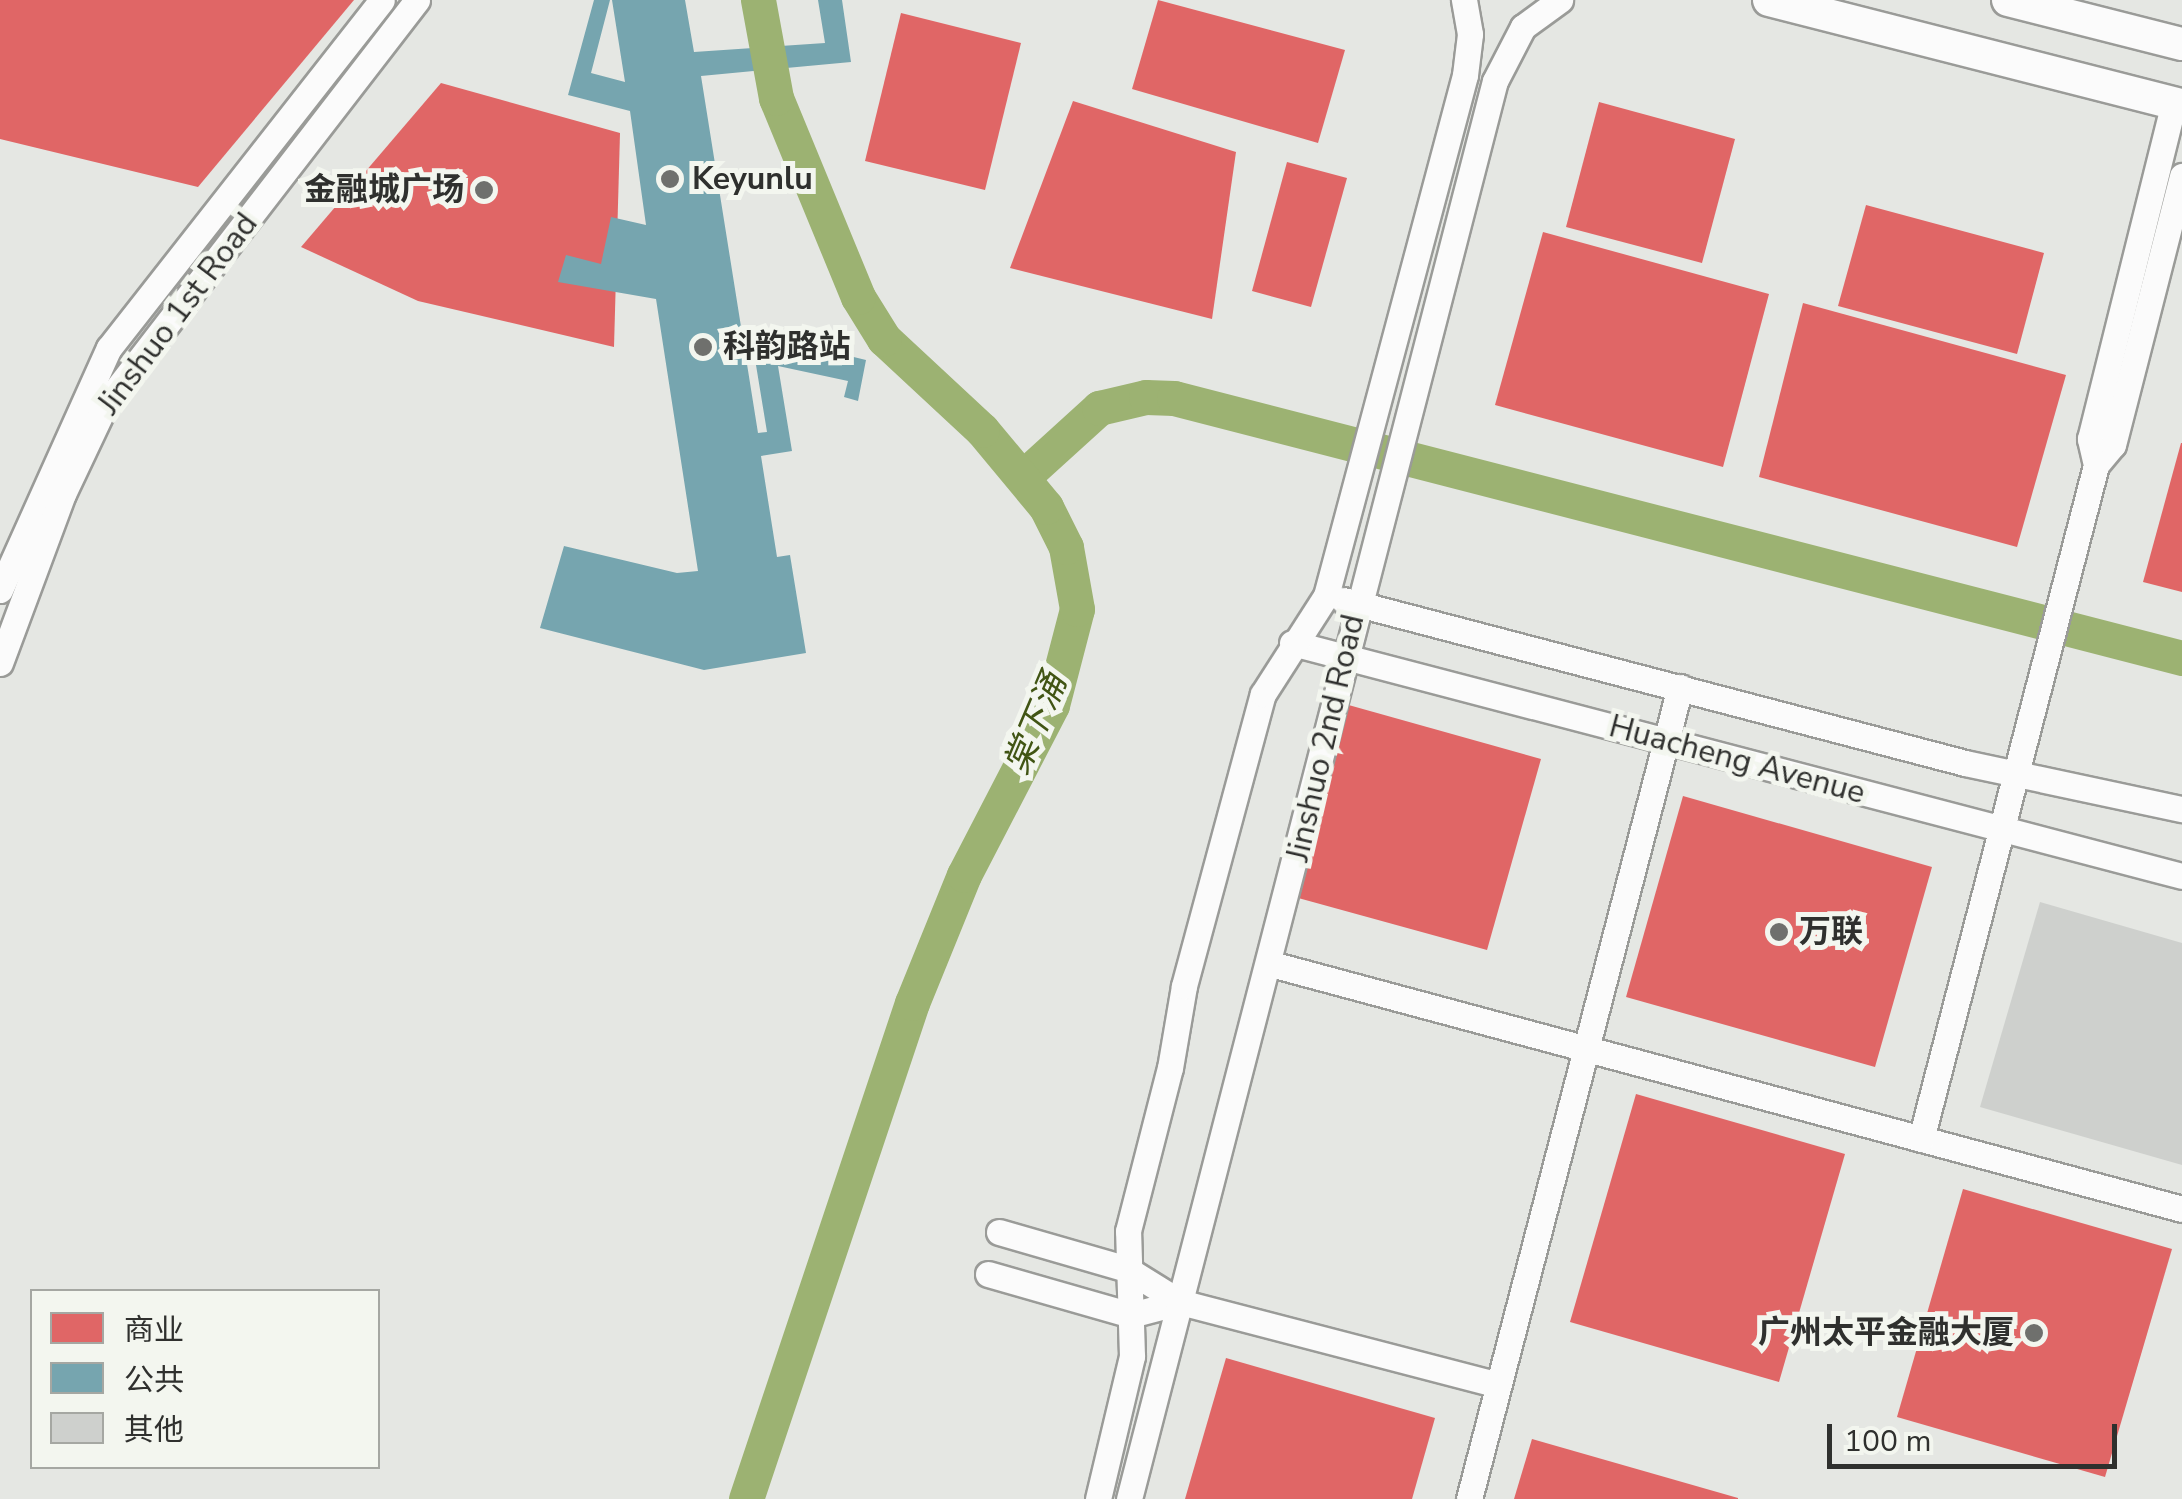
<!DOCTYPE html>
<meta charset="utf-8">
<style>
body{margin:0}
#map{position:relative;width:2182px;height:1499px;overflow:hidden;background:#e5e7e3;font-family:"Nunito Sans","Noto Sans SC",sans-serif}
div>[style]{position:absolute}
.shops>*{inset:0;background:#e06666}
.public>*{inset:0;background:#76a5af}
.river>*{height:35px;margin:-17.5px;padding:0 17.5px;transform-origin:17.5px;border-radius:17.5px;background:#9cb272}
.building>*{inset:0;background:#ced0cd}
.roads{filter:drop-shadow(2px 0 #9a9b98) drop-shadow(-2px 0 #9a9b98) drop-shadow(0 2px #9a9b98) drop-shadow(0 -2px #9a9b98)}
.minor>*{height:25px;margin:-12.5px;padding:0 12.5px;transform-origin:12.5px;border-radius:12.5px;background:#fbfbfb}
.major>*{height:32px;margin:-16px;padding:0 16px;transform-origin:16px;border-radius:16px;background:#fbfbfb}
.dots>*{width:28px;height:28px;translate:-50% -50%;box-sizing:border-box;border:5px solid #f3f6ef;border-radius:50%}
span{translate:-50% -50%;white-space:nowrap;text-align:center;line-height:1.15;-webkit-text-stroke:10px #f3f6ef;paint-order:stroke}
.poi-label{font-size:32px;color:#2f302e;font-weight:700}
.left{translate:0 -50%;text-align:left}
.right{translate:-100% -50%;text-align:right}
.street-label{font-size:32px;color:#2f302e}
.water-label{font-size:35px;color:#415514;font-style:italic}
.legend{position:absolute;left:30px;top:1289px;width:350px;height:180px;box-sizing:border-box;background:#f3f6ef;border:2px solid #a5a7a2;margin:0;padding:12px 18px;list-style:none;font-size:30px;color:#2f302e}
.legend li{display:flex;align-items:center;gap:20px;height:50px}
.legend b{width:50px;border:2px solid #a5a7a2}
.scale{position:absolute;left:1827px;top:1424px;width:290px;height:45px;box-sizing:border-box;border:5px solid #2f302e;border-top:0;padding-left:12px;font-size:30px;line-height:35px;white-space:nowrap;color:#2f302e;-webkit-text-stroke:8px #f3f6ef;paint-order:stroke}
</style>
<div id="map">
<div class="shops">
<div style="clip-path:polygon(0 0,354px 0,198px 187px,0 139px)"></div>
<div style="clip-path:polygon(1158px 0,1345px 50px,1318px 143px,1132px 89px)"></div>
<div style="clip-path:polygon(901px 13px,1021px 43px,985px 190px,865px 161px)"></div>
<div style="clip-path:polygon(441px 83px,620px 133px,614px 347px,418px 301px,301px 247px)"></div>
<div style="clip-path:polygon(1073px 101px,1236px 152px,1212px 319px,1010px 268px)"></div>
<div style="clip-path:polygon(1599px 102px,1735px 139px,1702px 263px,1566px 227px)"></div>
<div style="clip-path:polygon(1287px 162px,1347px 178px,1311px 307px,1252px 291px)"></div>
<div style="clip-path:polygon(1866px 205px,2044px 253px,2017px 354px,1838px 306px)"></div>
<div style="clip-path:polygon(1543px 232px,1769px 294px,1723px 467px,1495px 405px)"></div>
<div style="clip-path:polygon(1803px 303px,2066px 375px,2017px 547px,1759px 477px)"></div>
<div style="clip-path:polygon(2181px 443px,2182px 443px,2182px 592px,2143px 582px)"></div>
<div style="clip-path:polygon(1345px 704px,1541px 759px,1487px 950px,1291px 896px)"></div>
<div style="clip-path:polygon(1683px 796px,1932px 867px,1875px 1067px,1626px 997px)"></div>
<div style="clip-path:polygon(1636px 1094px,1845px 1154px,1779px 1382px,1570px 1322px)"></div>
<div style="clip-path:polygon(1963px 1189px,2172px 1249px,2105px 1477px,1897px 1417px)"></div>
<div style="clip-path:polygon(1226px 1358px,1435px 1418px,1412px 1499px,1185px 1499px)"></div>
<div style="clip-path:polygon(1532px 1439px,1738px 1498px,1738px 1499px,1514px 1499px)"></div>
</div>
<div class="public">
<div style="clip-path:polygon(594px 0,610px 0,591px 73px,625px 82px,612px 0,685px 0,694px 52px,825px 43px,818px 0,842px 0,851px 62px,701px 76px,758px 433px,767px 432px,755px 359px,759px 334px,866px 360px,858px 401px,844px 397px,848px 381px,778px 366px,792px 451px,761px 456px,777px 557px,790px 555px,806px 653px,704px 670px,540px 628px,564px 546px,677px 573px,698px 571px,656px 299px,558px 282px,566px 255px,601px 264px,611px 217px,646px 225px,630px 111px,568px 95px)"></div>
</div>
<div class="river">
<div style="left:1023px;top:477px;width:103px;rotate:-42.2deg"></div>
<div style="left:1099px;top:408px;width:48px;rotate:-13.2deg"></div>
<div style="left:1146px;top:397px;width:28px;rotate:2deg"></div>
<div style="left:1174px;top:398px;width:1041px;rotate:14.46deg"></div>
<div style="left:746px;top:1499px;width:523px;rotate:-71.5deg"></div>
<div style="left:912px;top:1003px;width:138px;rotate:-67.9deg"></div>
<div style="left:964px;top:875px;width:191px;rotate:-62.6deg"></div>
<div style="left:1052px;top:705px;width:99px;rotate:-75.4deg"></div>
<div style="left:1077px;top:609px;width:63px;rotate:-100.1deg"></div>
<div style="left:1066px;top:547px;width:45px;rotate:-116.6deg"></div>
<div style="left:1046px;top:507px;width:100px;rotate:-129.7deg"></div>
<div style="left:982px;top:430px;width:134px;rotate:-137.1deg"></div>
<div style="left:884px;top:339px;width:49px;rotate:-121.8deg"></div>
<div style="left:858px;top:297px;width:215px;rotate:-112.4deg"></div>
<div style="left:776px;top:98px;width:100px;rotate:-100.4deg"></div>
</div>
<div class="building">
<div style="clip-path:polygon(2040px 902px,2182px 943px,2182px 1165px,1980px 1107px)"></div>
</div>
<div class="roads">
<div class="minor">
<div style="left:2096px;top:465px;width:27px;rotate:-103deg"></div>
<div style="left:2090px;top:439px;width:346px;rotate:-76deg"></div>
<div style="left:0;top:590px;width:265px;rotate:-65.8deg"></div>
<div style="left:109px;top:348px;width:442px;rotate:-51.9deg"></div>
<div style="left:1343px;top:600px;width:643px;rotate:14.68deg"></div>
<div style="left:1965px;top:763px;width:222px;rotate:12deg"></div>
<div style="left:1292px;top:643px;width:920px;rotate:14.67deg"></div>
<div style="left:0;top:663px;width:180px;rotate:-69.6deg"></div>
<div style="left:63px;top:494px;width:101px;rotate:-64.7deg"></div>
<div style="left:106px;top:403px;width:509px;rotate:-52.34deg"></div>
<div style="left:1271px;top:964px;width:943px;rotate:15.05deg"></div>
<div style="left:1921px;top:1139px;width:696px;rotate:-75.44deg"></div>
<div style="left:2096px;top:465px;width:26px;rotate:-50deg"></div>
<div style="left:2113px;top:445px;width:278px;rotate:-75.6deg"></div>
<div style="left:999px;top:1232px;width:133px;rotate:16.1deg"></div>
<div style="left:1127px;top:1269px;width:62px;rotate:31.9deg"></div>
<div style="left:1180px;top:1302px;width:329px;rotate:14.6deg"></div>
<div style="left:988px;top:1274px;width:149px;rotate:16deg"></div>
<div style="left:1131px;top:1315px;width:51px;rotate:-14.9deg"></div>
<div style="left:1098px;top:1499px;width:147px;rotate:-76.6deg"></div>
<div style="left:1132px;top:1356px;width:125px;rotate:-91.8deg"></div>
<div style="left:1128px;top:1231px;width:168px;rotate:-75.6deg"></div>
<div style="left:1170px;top:1068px;width:83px;rotate:-80.3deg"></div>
<div style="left:1184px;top:986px;width:302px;rotate:-74.9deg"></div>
<div style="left:1263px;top:694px;width:117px;rotate:-57.3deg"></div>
<div style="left:1326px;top:596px;width:539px;rotate:-75.06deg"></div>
<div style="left:1465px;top:75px;width:41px;rotate:-83deg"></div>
<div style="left:1470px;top:34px;width:35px;rotate:-100deg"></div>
<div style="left:1129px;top:1499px;width:1464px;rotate:-75.53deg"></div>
<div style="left:1495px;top:81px;width:61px;rotate:-62.6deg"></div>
<div style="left:1523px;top:27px;width:46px;rotate:-36.1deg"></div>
<div style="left:1469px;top:1499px;width:839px;rotate:-75.43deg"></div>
</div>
<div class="major">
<div style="left:1769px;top:0;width:426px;rotate:14.3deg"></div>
<div style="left:2008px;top:0;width:179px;rotate:14.2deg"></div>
</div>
</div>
<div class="dots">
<div style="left:670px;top:179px;background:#6f706d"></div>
<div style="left:484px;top:190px;background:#6f706d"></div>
<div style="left:703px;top:347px;background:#6f706d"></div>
<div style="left:1779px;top:932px;background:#6f706d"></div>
<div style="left:2034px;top:1333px;background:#6f706d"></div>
</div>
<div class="poi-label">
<span class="left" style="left:692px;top:179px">Keyunlu</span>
<span class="right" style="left:464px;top:190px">金融城广场</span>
<span class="left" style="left:723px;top:347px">科韵路站</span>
<span class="left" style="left:1799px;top:932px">万联</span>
<span class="right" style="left:2014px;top:1333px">广州太平金融大厦</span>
</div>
<div class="street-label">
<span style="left:178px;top:314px;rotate:-53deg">Jinshuo 1st Road</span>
<span style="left:1326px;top:738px;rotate:-77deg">Jinshuo 2nd Road</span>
<span style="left:1737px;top:760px;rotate:15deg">Huacheng Avenue</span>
</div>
<div class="water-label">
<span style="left:1036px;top:724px;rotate:-67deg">棠下涌</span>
</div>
<ul class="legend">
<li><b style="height:28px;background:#e06666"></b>商业</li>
<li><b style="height:28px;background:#76a5af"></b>公共</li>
<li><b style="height:28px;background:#ced0cd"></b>其他</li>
</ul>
<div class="scale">100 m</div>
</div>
